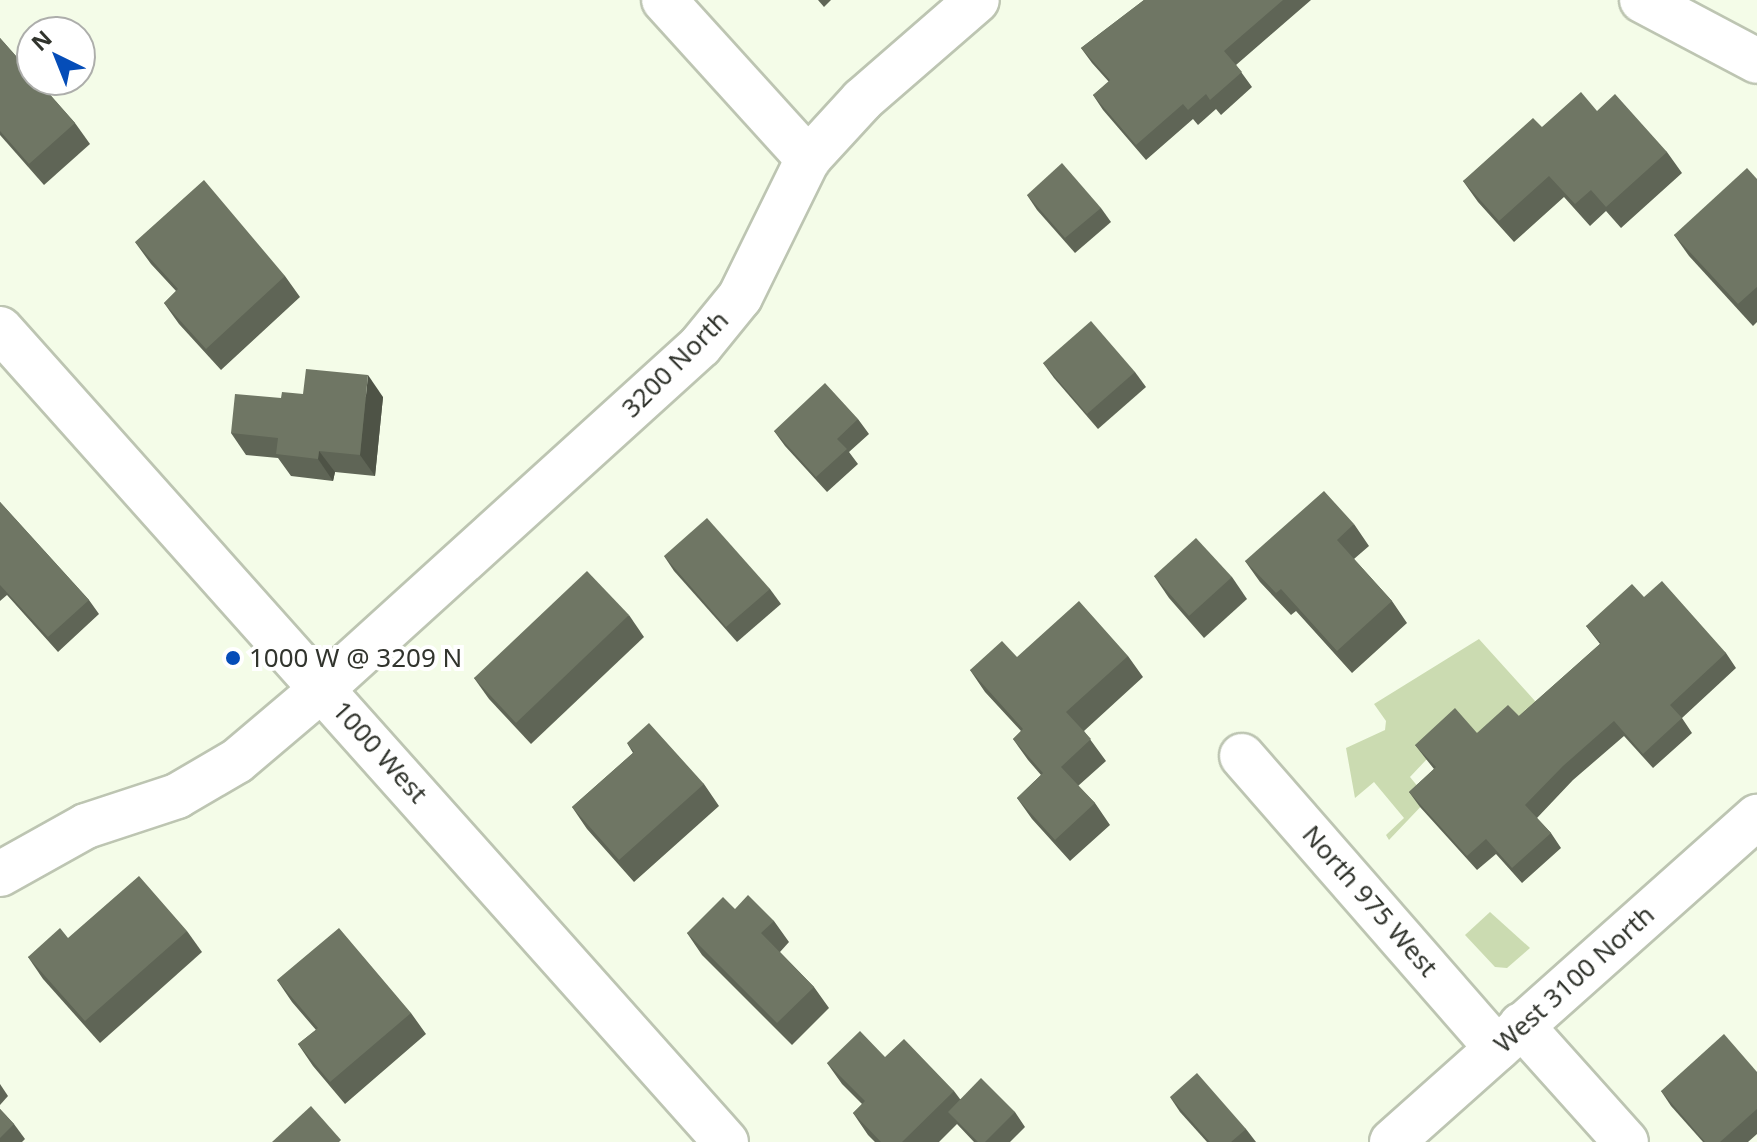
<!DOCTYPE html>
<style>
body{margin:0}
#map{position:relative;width:1757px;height:1142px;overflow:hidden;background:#f4fce8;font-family:"Noto Sans",sans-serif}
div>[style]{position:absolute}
.green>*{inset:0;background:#cbdbb1}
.roads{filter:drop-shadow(2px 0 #bdc5b2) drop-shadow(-2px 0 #bdc5b2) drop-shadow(0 2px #bdc5b2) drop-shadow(0 -2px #bdc5b2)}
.minor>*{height:44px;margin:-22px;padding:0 22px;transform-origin:22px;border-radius:22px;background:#fff}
.wall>*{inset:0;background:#5f6556}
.shaded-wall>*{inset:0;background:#4e5346}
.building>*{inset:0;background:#6f7664}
.dots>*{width:22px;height:22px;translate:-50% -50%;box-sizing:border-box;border:4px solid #fff;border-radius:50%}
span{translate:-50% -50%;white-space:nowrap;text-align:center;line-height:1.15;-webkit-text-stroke:8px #fff;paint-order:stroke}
.street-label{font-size:26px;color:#31342d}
.poi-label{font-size:26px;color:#31342d}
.left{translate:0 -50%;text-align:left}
.north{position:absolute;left:16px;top:16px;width:80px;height:80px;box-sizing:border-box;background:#fff;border:2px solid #adaeab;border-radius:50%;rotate:317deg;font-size:22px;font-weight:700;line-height:32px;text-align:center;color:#31342d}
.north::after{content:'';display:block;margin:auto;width:28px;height:36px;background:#054db8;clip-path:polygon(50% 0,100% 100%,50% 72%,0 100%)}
</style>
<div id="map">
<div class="green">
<div style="clip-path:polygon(1479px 639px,1544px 711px,1426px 760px,1410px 777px,1428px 799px,1389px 840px,1386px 835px,1404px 818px,1374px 782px,1355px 798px,1346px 748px,1385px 730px,1386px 721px,1374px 704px)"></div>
<div style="clip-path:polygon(1490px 912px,1530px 948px,1507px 968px,1495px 967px,1465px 935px)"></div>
</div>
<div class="roads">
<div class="minor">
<div style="left:664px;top:0;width:215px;rotate:47.8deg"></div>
<div style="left:1642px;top:0;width:130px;rotate:27.9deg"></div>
<div style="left:0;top:329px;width:1090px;rotate:48.24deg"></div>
<div style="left:1242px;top:756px;width:388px;rotate:48.9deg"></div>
<div style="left:0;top:874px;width:98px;rotate:-29.2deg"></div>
<div style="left:86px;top:826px;width:96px;rotate:-18.2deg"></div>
<div style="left:177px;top:796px;width:69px;rotate:-30.3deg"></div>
<div style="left:237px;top:761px;width:113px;rotate:-40.3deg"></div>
<div style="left:323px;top:688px;width:509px;rotate:-42.21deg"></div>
<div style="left:700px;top:346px;width:63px;rotate:-50.8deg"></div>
<div style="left:740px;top:297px;width:154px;rotate:-63.8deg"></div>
<div style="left:808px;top:159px;width:80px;rotate:-47.5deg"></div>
<div style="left:862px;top:100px;width:152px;rotate:-41deg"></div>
<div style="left:1521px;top:1025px;width:157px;rotate:48.1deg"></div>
<div style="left:1392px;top:1142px;width:489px;rotate:-41.7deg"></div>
</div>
</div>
<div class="wall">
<div style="clip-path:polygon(818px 0,831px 0,824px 7px)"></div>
<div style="clip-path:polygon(1144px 0,1311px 0,1236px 65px,1252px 87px,1221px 115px,1216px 109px,1198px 125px,1193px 119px,1146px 160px,1103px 110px,1093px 95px,1109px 82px,1092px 63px,1081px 48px)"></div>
<div style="clip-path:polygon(0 38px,75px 123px,90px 144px,44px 185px,0 135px)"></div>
<div style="clip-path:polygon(1597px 111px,1667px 152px,1682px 173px,1621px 228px,1606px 211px,1590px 226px,1564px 197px,1514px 242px,1478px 202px,1463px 181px,1542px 127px)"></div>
<div style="clip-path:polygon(1757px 179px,1757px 322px,1753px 326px,1689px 256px,1674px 235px)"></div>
<div style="clip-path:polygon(1027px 195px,1101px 208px,1111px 222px,1075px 253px,1037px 210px)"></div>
<div style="clip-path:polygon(135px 242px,285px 276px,300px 297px,221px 370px,179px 324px,164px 303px,176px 291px,151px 264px)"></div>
<div style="clip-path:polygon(1043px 363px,1135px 372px,1146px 387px,1098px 429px,1054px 378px)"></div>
<div style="clip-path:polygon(303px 394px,383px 397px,375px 476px,335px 472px,333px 481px,291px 476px,278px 458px,246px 455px,231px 433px,281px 398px)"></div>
<div style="clip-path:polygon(858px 419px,869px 434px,849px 452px,858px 464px,827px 492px,785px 446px,774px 431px)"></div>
<div style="clip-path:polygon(0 502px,89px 600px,99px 614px,58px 652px,7px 595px,0 601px)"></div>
<div style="clip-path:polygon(1354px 524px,1369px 546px,1354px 559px,1392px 601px,1407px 623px,1352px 673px,1296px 611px,1291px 615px,1260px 582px,1245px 561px)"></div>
<div style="clip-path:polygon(664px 556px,770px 589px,781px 604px,737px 642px,674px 571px)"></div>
<div style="clip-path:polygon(1154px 576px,1232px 577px,1247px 599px,1204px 638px,1169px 598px)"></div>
<div style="clip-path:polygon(1644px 597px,1726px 653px,1736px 668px,1682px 718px,1692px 733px,1653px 768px,1624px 736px,1573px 780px,1537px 818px,1551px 833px,1561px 848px,1522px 883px,1496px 854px,1477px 870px,1420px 807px,1409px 792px,1434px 769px,1426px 759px,1415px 745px,1477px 733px,1519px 716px,1600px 644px,1586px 626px)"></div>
<div style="clip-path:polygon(629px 615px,644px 637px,531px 744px,489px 699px,474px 678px)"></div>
<div style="clip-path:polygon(1128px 656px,1143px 677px,1084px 731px,1106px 761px,1078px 786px,1095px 803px,1110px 825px,1070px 861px,1032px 819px,1017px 798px,1041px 775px,1028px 760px,1013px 739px,1021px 731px,985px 692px,970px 670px,1017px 657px)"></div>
<div style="clip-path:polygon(627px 743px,704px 784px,719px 806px,634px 882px,587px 829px,572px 807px,633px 753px)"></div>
<div style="clip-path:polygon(735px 909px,774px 921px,789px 942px,780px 952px,814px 987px,829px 1008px,792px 1045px,702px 955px,687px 933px)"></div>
<div style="clip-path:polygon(187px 931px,202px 952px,100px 1043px,43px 979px,28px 957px,68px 938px)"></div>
<div style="clip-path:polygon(277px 980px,411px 1013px,426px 1034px,345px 1104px,313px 1066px,298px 1044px,316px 1030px,292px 1002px)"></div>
<div style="clip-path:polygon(885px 1057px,954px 1091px,960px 1099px,1015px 1112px,1025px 1127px,1010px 1142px,974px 1142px,957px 1124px,939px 1142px,875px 1142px,868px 1135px,853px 1113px,862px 1104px,842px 1084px,827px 1063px)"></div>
<div style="clip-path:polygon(1757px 1072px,1757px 1134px,1748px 1142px,1703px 1142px,1671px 1106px,1661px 1091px)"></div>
<div style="clip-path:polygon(0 1084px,8px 1096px,0 1105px)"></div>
<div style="clip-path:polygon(1170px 1097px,1246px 1129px,1256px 1142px,1207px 1142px,1180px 1112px)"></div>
<div style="clip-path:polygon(0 1109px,14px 1124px,25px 1139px,22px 1142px,0 1142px)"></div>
</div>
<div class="shaded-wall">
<div style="clip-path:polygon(368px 375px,383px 397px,375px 476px,360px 455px)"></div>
<div style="clip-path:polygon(319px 451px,335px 472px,333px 481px,318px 459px)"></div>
</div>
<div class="building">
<div style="clip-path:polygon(1144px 0,1283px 0,1224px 51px,1242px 72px,1210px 100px,1206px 94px,1188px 110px,1183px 104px,1136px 145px,1093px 95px,1110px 80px,1081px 48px)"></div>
<div style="clip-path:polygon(0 38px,32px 74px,32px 80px,37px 80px,75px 123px,29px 164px,0 131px)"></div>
<div style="clip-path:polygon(1581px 92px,1597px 111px,1615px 94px,1667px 152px,1606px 207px,1591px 190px,1575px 204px,1549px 176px,1499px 221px,1463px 181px,1533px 118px,1542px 127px)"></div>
<div style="clip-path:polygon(1062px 163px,1101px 208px,1065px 238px,1027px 195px)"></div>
<div style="clip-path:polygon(1747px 168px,1757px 179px,1757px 287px,1738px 304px,1674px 235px)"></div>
<div style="clip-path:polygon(204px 180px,285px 276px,206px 349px,164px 303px,178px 289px,135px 242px)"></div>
<div style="clip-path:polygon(1091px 321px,1135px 372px,1087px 414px,1043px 363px)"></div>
<div style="clip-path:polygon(306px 369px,368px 375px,360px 455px,319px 451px,318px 459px,276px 454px,278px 438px,231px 433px,235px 394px,281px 398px,282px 392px,303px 394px)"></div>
<div style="clip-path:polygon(825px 383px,858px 419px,837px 439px,847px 449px,816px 477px,774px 431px)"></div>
<div style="clip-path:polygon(1324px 491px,1354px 524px,1337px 540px,1392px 601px,1337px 651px,1281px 589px,1276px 593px,1245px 561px)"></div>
<div style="clip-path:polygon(0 502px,89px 600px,48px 637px,0 585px)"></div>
<div style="clip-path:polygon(707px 518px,770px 589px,726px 627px,664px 556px)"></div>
<div style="clip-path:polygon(1196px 538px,1232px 577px,1189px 616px,1154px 576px)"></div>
<div style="clip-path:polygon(587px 571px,629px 615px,516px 723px,474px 678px)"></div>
<div style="clip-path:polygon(1662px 581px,1726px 653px,1670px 705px,1682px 718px,1643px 754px,1614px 721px,1563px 766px,1525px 805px,1551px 833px,1512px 868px,1486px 839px,1467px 856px,1409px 792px,1436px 767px,1415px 745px,1455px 708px,1477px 733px,1508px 705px,1519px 716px,1601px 643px,1586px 626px,1632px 584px,1644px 597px)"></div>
<div style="clip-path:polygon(1079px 601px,1128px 656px,1066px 712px,1091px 739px,1061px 767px,1095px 803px,1055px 840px,1017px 798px,1043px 773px,1013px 739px,1023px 729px,970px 670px,1002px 641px,1017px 657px)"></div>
<div style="clip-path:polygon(649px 723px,704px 784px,619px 860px,572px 807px,634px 752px,627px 743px)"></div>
<div style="clip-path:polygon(139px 876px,187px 931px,85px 1021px,28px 957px,60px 928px,68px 938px)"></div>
<div style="clip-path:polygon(748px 895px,774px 921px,761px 933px,814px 987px,777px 1023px,687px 933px,723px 897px,735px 909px)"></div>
<div style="clip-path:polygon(339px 928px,411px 1013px,330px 1082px,298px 1044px,318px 1028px,277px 980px)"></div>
<div style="clip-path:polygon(860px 1031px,885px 1057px,904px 1039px,954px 1091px,902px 1142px,881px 1142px,853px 1113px,865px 1101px,827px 1063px)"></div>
<div style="clip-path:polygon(1724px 1034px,1757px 1072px,1757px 1109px,1720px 1142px,1705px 1142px,1661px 1091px)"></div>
<div style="clip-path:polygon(1197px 1073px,1246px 1129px,1231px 1142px,1210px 1142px,1170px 1097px)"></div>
<div style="clip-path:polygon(981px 1078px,1015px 1112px,985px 1142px,978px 1142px,948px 1112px)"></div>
<div style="clip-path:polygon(311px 1106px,341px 1140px,339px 1142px,272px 1142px)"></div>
<div style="clip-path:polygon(0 1109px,14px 1124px,0 1138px)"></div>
</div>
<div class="dots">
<div style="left:233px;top:658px;background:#054db8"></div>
</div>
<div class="street-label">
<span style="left:675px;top:364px;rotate:-45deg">3200 North</span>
<span style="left:380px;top:752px;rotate:48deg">1000 West</span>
<span style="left:1370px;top:901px;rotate:49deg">North 975 West</span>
<span style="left:1574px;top:979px;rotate:-42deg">West 3100 North</span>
</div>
<div class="poi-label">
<span class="left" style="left:249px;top:658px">1000 W @ 3209 N</span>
</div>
<div class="north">N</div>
</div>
